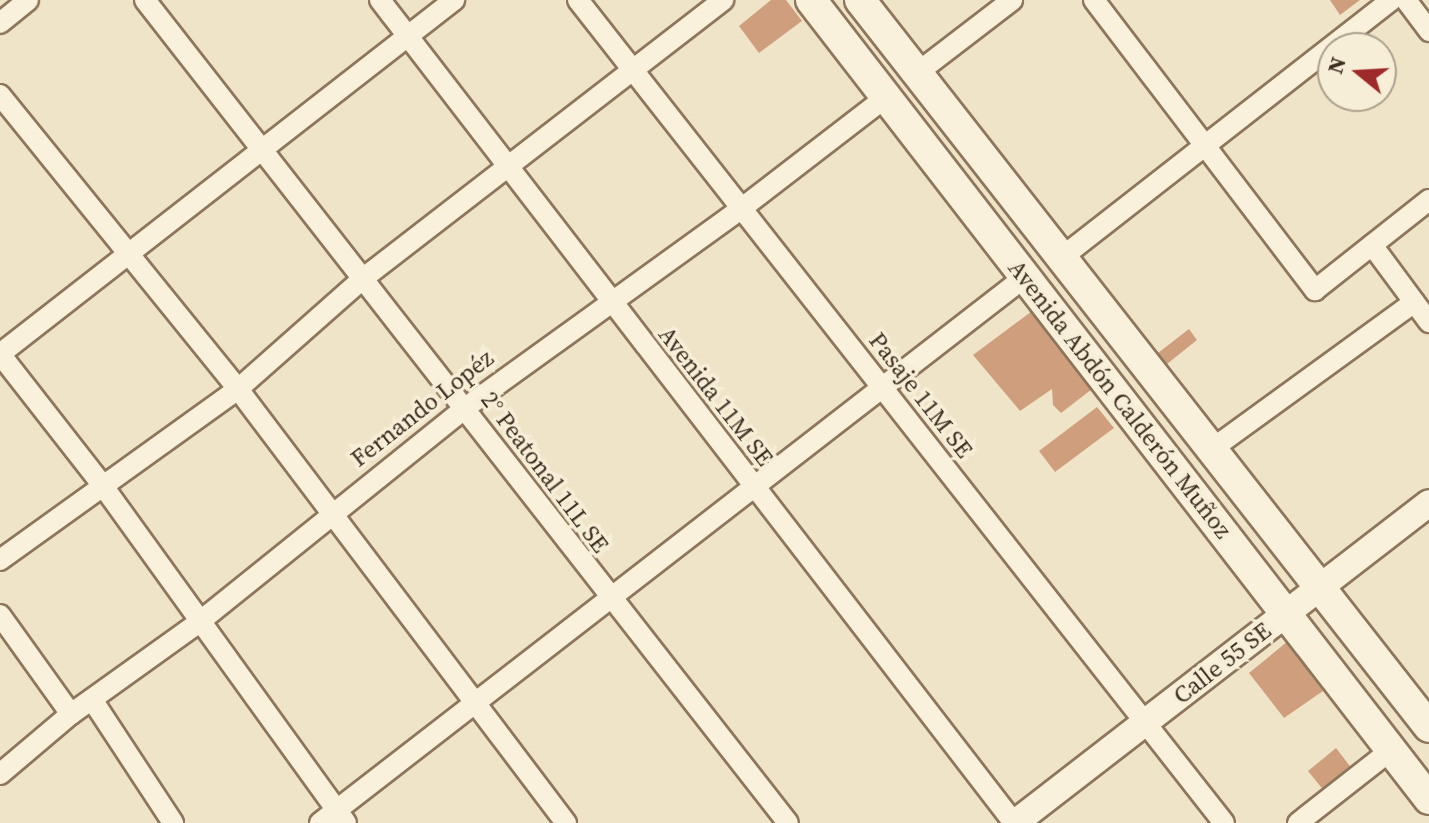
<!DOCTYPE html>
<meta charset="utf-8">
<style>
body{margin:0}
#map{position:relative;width:1429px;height:823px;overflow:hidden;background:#f0e4c8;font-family:"Source Serif 4",serif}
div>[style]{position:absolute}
.building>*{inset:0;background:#cf9f7d}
.roads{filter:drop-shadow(2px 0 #8d765c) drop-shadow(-2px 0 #8d765c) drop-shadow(0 2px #8d765c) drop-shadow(0 -2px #8d765c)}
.minor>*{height:20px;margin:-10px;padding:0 10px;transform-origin:10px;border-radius:10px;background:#faf1dc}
.tertiary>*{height:26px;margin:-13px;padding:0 13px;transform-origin:13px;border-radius:13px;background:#faf1dc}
.secondary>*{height:30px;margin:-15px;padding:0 15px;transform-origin:15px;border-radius:15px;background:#faf1dc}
span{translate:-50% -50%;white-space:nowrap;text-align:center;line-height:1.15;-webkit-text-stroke:7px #f7eed8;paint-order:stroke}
.street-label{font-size:24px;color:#3d2e20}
.north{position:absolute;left:1317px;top:32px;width:80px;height:80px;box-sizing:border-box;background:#f7eed8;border:2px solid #ada18e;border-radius:50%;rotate:288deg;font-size:22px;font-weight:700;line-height:32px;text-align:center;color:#3d2e20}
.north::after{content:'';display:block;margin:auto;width:28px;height:36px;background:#9e2a2b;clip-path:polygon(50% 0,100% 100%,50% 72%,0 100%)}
</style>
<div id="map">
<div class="building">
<div style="clip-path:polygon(771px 0,786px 0,802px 21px,759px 53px,739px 26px)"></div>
<div style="clip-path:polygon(1330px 0,1360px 0,1340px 15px)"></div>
<div style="clip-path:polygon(1039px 306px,1096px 386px,1061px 413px,1053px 405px,1052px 389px,1020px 411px,973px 355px)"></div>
<div style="clip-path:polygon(1189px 329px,1197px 340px,1167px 364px,1158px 353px)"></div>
<div style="clip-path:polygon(1097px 407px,1114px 428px,1055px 472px,1039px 451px)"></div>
<div style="clip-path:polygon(1288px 641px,1323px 691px,1284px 718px,1249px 673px)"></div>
<div style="clip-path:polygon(1336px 748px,1353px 770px,1325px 792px,1308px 771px)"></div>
</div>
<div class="roads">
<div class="minor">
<div style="left:145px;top:0;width:1044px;rotate:52deg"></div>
<div style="left:380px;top:0;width:1039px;rotate:52.39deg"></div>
<div style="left:578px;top:0;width:1046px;rotate:51.87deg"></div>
<div style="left:1094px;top:0;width:365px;rotate:52.7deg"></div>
<div style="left:1315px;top:290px;width:145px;rotate:-38.3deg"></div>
<div style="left:1406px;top:0;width:39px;rotate:53deg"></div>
<div style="left:0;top:23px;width:36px;rotate:-39deg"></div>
<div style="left:917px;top:73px;width:120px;rotate:-37.5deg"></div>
<div style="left:0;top:95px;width:378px;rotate:51deg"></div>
<div style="left:238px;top:389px;width:544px;rotate:52.92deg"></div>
<div style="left:1372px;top:245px;width:96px;rotate:53.5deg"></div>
<div style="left:1061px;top:258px;width:419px;rotate:-38deg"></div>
<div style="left:0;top:354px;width:167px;rotate:52deg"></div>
<div style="left:103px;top:486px;width:415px;rotate:54.2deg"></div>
<div style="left:0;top:354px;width:576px;rotate:-37.94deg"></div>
<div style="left:1212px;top:449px;width:250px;rotate:-36deg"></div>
<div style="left:0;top:560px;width:293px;rotate:-35.7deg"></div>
<div style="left:238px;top:389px;width:164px;rotate:-41.5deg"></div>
<div style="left:361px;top:280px;width:458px;rotate:-37.7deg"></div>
<div style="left:0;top:615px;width:122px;rotate:54.4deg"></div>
<div style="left:93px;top:701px;width:146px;rotate:56.7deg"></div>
<div style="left:0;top:774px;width:93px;rotate:-40.2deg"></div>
<div style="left:71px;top:714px;width:156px;rotate:-35.6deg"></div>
<div style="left:198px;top:623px;width:343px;rotate:-38.8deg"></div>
<div style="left:465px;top:408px;width:342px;rotate:-35.8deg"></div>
<div style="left:742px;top:208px;width:182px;rotate:-37.6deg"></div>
<div style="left:320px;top:823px;width:892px;rotate:-37.76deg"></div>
<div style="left:1298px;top:823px;width:118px;rotate:-38.1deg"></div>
</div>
<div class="tertiary">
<div style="left:1015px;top:823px;width:523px;rotate:-37.7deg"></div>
</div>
<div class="secondary">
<div style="left:811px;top:0;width:1010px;rotate:52.28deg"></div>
<div style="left:860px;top:0;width:923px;rotate:51.95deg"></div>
</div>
</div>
<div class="street-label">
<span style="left:921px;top:395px;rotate:52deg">Pasaje 11M SE</span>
<span style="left:716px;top:396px;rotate:52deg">Avenida 11M SE</span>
<span style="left:1120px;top:399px;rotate:52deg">Avenida Abdón Calderón Muñoz</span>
<span style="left:422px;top:408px;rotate:-38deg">Fernando Lopéz</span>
<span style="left:545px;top:472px;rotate:53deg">2° Peatonal 11L SE</span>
<span style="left:1222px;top:663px;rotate:-38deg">Calle 55 SE</span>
</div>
<div class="north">N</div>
</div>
